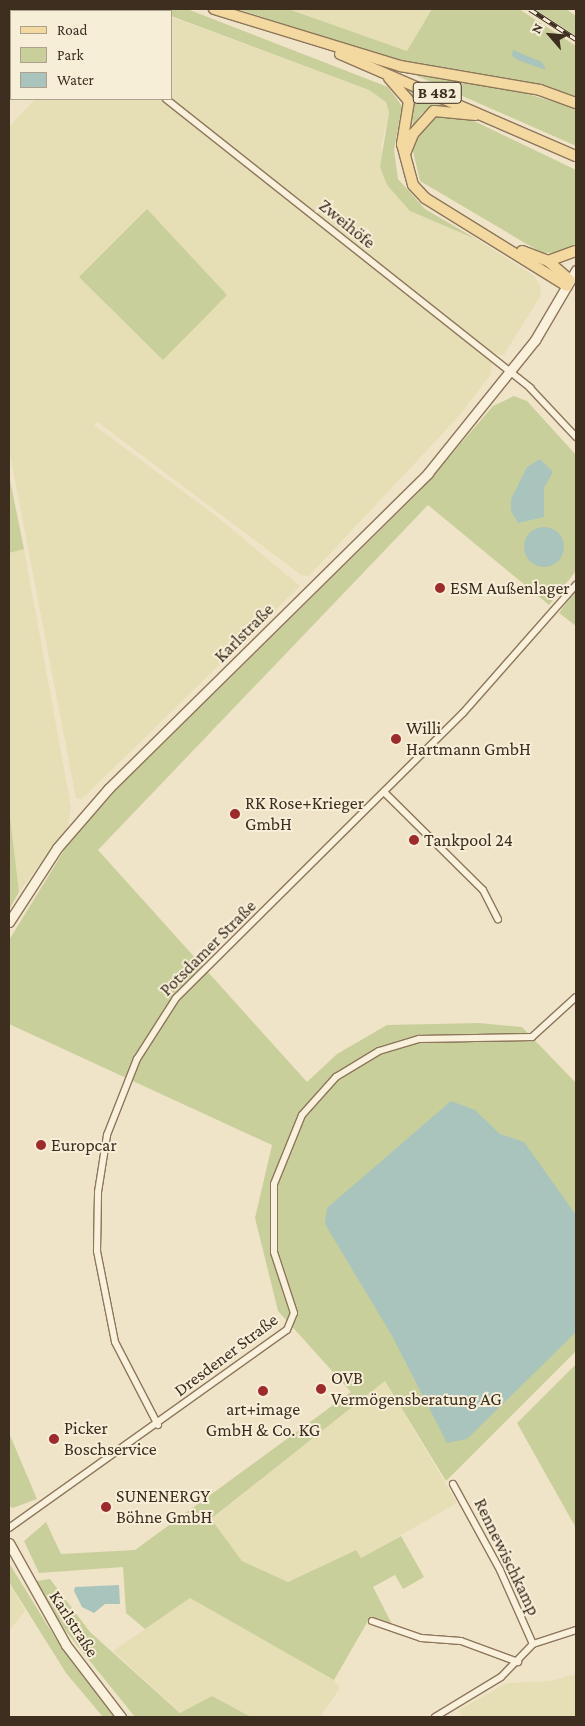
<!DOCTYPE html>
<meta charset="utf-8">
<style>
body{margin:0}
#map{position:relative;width:585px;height:1726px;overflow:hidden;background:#f0e4c8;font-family:"Crimson Pro",serif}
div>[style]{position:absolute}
.farmland>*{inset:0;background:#e6deb5}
.green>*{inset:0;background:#c9cf9b}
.water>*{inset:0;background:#a9c4bc}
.round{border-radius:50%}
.roads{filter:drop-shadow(1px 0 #8d765c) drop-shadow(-1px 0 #8d765c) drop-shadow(0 1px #8d765c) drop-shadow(0 -1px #8d765c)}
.street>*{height:6px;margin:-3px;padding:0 3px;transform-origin:3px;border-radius:3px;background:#faf1dc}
.secondary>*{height:9px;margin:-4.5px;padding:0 4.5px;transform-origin:4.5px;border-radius:4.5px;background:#faf1dc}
.primary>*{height:10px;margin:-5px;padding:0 5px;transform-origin:5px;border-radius:5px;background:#f3d9a0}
.rail>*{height:4.5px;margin-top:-2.25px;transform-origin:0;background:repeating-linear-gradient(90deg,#f7eed8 0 8px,#3d2e20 0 16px);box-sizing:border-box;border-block:1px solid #3d2e20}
.dots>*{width:14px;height:14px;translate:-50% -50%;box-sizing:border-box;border:2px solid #f7eed8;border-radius:50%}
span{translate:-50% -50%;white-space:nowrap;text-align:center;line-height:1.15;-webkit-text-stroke:4px #f7eed8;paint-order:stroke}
.shield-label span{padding:1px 4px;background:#f7eed8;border:1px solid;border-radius:4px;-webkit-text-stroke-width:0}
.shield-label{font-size:16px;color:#3d2e20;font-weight:700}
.street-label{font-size:18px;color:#3d2e20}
.poi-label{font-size:18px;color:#3d2e20}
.left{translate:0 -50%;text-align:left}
.frame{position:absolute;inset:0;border:10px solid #3d2e20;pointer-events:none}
.legend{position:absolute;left:10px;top:10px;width:162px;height:90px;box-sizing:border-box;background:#f7eed8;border:1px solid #ada18e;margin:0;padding:6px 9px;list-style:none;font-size:15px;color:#3d2e20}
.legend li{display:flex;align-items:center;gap:10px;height:25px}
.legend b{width:25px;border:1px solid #ada18e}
.north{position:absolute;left:525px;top:10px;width:50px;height:50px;-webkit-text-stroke:4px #f7eed8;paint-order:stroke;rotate:297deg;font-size:14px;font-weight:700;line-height:20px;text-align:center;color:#3d2e20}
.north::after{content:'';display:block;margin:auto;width:18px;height:22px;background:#3d2e20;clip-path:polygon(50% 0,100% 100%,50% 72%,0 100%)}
</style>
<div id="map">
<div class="farmland">
<div style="clip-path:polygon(288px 9px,432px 9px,407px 51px)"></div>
<div style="clip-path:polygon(171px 17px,369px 90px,386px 102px,389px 112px,381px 147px,410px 211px,478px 240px,533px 275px,540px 285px,541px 295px,504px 355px,493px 354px,171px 99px)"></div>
<div style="clip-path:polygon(35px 99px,160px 99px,492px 362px,491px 374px,460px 415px,309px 576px,301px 575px,98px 422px,94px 425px,216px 516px,300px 586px,82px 799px,76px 798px,9px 449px,9px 127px)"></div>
<div style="clip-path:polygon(24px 549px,71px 807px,68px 827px,19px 892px,9px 808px,9px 553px)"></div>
<div style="clip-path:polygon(385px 1381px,457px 1503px,361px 1558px,355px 1550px,288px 1582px,242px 1561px,211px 1520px)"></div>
<div style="clip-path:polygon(9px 1582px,25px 1611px,9px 1631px)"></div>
<div style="clip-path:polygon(190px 1598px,334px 1680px,340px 1688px,320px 1717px,251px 1717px,212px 1696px,181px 1713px,113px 1651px)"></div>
<div style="clip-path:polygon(576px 1674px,576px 1717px,462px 1717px,459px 1710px,507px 1683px,550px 1681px)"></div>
</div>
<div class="green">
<div style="clip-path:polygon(152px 9px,187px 9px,388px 87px,402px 106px,394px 150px,398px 179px,425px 209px,478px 240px,410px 211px,387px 185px,380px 167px,389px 112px,386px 102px,369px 90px,171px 16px,171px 11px)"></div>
<div style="clip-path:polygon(238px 9px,288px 9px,407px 51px,432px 9px,519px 9px,576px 46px,576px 97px,492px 76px,396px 61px)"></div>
<div style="clip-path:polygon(535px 9px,566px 9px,576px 16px,576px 36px)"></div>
<div style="clip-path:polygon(415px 75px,503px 87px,576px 108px,576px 146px)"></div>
<div style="clip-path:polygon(408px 87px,444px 102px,443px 105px,422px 113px,413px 126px)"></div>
<div style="clip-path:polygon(440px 113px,470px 119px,576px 170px,576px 242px,567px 252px,542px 253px,420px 181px,413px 151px,421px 130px)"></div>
<div style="clip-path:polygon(147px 209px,227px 295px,163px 360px,79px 277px)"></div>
<div style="clip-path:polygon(514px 396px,527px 401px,576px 455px,576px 571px,549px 605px,428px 505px,98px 850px,307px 1082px,337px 1054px,387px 1025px,479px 1023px,522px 1027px,576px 1083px,576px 1351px,446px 1481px,385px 1381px,211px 1519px,242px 1561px,288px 1582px,356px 1550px,361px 1558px,401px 1536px,424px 1577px,403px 1589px,395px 1575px,373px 1587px,395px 1630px,368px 1621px,334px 1680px,190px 1598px,145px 1629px,126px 1613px,123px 1567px,39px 1573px,24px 1541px,46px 1522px,61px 1554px,135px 1550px,351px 1392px,278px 1311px,255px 1218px,272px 1145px,9px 1024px,9px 940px,68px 844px,117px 789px,418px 493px,493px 406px)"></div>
<div style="clip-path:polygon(9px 475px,24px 549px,9px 553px)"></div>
<div style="clip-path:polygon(576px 590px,576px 626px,559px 613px)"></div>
<div style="clip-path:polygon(9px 808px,19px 892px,9px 910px)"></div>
<div style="clip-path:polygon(576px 1364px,576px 1528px,517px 1423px)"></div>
<div style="clip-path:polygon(9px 1433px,37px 1499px,13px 1508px,9px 1506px)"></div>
<div style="clip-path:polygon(9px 1563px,62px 1649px,114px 1717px,103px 1717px,66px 1673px,9px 1582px)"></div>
<div style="clip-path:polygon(50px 1579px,90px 1632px,180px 1713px,212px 1696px,251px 1717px,135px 1717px,64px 1629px,36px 1581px)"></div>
</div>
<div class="water">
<div style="clip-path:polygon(513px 50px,542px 62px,546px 70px,520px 61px,512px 56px)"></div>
<div style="clip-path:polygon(540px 459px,553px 472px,544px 488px,544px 517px,518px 523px,511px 511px,511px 499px,527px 467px)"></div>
<div class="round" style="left:524px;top:527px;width:40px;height:40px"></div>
<div style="clip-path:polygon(451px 1101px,475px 1110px,500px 1134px,524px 1142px,576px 1215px,576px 1332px,467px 1439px,447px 1443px,391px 1334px,325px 1224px,327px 1208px)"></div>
<div style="clip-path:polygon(119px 1585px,120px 1604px,105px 1604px,94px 1613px,82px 1607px,74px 1591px,75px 1587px)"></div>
</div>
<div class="roads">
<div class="street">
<div style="left:53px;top:9px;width:4px;rotate:34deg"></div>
<div style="left:166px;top:99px;width:465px;rotate:38.4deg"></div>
<div style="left:530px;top:388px;width:67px;rotate:46.8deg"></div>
<div style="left:384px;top:792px;width:139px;rotate:44.7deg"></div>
<div style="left:483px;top:890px;width:33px;rotate:63deg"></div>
<div style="left:158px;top:1425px;width:93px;rotate:-117.4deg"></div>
<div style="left:115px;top:1342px;width:93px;rotate:-101.2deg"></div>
<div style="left:97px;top:1251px;width:59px;rotate:-89deg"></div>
<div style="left:98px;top:1192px;width:58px;rotate:-81deg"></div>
<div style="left:107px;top:1135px;width:82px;rotate:-68.5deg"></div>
<div style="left:137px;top:1059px;width:72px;rotate:-57.4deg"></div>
<div style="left:176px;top:998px;width:404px;rotate:-44.8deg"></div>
<div style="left:463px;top:713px;width:171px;rotate:-48.6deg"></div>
<div style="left:453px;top:1484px;width:98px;rotate:61.3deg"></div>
<div style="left:500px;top:1570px;width:81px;rotate:66deg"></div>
<div style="left:9px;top:1528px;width:341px;rotate:-35.5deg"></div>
<div style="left:287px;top:1330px;width:18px;rotate:-68deg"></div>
<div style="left:294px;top:1313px;width:64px;rotate:-108.2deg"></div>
<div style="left:274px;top:1252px;width:68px;rotate:-90deg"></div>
<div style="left:274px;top:1184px;width:74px;rotate:-67.9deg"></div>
<div style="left:302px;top:1115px;width:51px;rotate:-48.2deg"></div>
<div style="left:336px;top:1077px;width:50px;rotate:-31.2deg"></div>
<div style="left:379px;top:1051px;width:42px;rotate:-16.7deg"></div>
<div style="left:419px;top:1039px;width:113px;rotate:-1deg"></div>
<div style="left:532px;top:1037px;width:59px;rotate:-42.3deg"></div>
<div style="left:372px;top:1621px;width:52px;rotate:19.1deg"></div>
<div style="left:421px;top:1638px;width:40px;rotate:4.3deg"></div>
<div style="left:461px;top:1641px;width:61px;rotate:20.2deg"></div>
<div style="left:435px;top:1717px;width:77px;rotate:-31.2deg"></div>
<div style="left:501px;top:1677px;width:46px;rotate:-45.9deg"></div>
<div style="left:533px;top:1644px;width:45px;rotate:-18deg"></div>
</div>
<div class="secondary">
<div style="left:9px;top:922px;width:88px;rotate:-57deg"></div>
<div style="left:57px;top:848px;width:79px;rotate:-49.1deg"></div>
<div style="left:109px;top:788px;width:448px;rotate:-44.6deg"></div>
<div style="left:428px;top:473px;width:171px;rotate:-51.2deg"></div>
<div style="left:535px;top:340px;width:81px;rotate:-59.6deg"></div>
<div style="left:9px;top:1543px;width:117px;rotate:60.8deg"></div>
<div style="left:66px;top:1645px;width:91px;rotate:52.6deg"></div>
</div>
<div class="primary">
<div style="left:214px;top:9px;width:195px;rotate:17deg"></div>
<div style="left:400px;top:66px;width:142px;rotate:9.7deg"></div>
<div style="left:540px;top:90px;width:38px;rotate:20deg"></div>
<div style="left:340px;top:54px;width:257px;rotate:23.4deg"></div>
<div style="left:389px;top:78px;width:30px;rotate:49deg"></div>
<div style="left:409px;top:101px;width:44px;rotate:99.2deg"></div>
<div style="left:402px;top:144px;width:42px;rotate:75deg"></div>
<div style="left:413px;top:185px;width:18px;rotate:47deg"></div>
<div style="left:425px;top:198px;width:167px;rotate:31.8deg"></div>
<div style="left:405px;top:154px;width:22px;rotate:-68deg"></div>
<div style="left:413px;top:134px;width:31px;rotate:-48deg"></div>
<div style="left:434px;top:111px;width:42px;rotate:5.4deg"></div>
<div style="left:522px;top:251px;width:28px;rotate:21deg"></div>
<div style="left:548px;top:261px;width:29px;rotate:41deg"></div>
<div style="left:548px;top:261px;width:30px;rotate:-20deg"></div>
</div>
</div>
<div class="rail">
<div style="left:530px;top:9px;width:55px;rotate:33.1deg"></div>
</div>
<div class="dots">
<div style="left:440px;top:588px;background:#9e2a2b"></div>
<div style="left:396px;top:739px;background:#9e2a2b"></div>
<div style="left:235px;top:814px;background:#9e2a2b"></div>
<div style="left:414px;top:840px;background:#9e2a2b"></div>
<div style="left:41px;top:1145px;background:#9e2a2b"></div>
<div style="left:321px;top:1389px;background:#9e2a2b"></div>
<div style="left:263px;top:1391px;background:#9e2a2b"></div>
<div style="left:54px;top:1439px;background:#9e2a2b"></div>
<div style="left:106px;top:1507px;background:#9e2a2b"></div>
</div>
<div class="shield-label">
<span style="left:437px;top:93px">B 482</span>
</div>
<div class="street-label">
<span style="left:347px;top:224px;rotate:39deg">Zweihöfe</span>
<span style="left:244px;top:633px;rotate:-45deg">Karlstraße</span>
<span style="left:208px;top:948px;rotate:-45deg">Potsdamer Straße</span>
<span style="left:226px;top:1355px;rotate:-37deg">Dresdener Straße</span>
<span style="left:507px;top:1557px;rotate:64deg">Rennewischkamp</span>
<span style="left:74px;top:1624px;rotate:57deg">Karlstraße</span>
</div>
<div class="poi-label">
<span class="left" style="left:450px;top:588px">ESM Außenlager</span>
<span class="left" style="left:406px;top:739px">Willi<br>Hartmann GmbH</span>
<span class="left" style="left:245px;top:814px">RK Rose+Krieger<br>GmbH</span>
<span class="left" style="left:424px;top:840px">Tankpool 24</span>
<span class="left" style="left:51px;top:1145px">Europcar</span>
<span class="left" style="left:331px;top:1389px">OVB<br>Vermögensberatung AG</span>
<span style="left:263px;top:1420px">art+image<br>GmbH &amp; Co. KG</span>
<span class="left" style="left:64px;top:1439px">Picker<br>Boschservice</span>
<span class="left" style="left:116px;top:1507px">SUNENERGY<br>Böhne GmbH</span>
</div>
<div class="frame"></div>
<ul class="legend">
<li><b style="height:6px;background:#f3d9a0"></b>Road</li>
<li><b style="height:14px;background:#c9cf9b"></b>Park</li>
<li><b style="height:14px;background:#a9c4bc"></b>Water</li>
</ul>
<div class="north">N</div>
</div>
